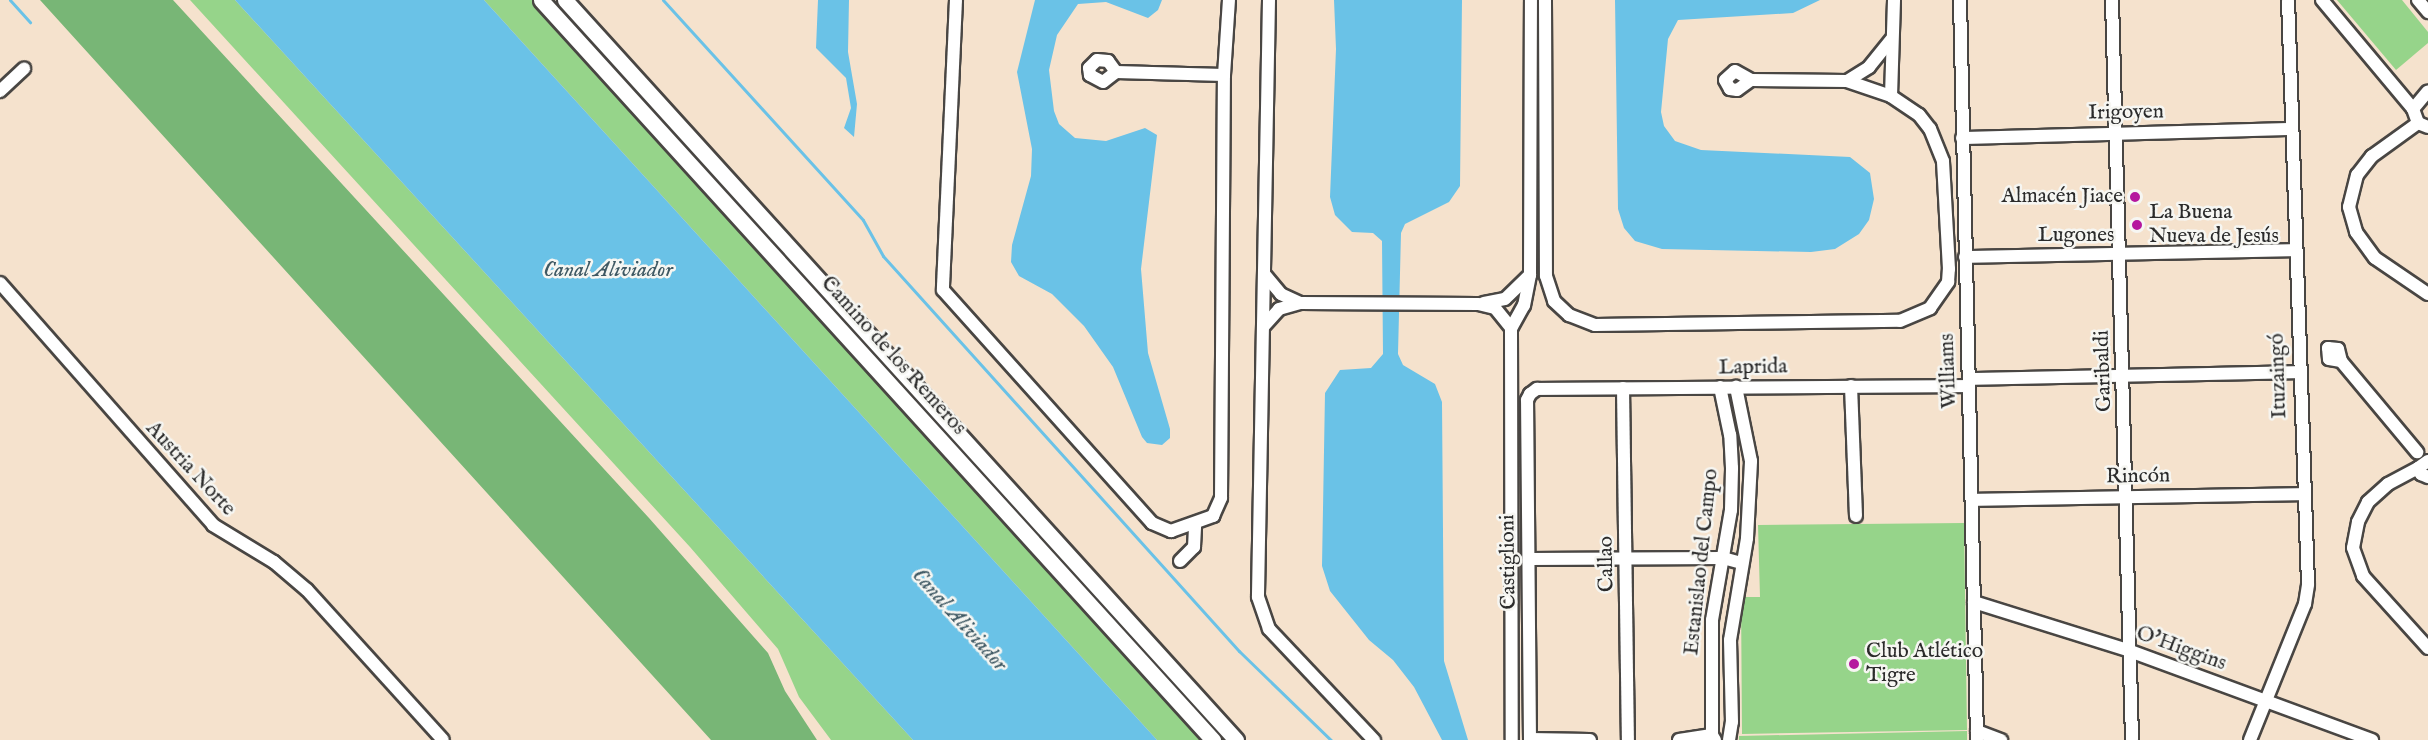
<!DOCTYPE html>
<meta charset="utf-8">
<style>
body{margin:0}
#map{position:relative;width:2428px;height:740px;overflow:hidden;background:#f5e2cd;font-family:"IM FELL English",serif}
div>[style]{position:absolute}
.green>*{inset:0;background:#96d48a}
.forest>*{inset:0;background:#78b676}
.water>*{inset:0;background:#6ac2e7}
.stream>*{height:3px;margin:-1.5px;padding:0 1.5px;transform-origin:1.5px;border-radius:1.5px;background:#6ac2e7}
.roads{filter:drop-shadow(2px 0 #494643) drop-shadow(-2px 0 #494643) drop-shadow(0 2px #494643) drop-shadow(0 -2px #494643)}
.minor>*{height:12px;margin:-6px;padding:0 6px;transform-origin:6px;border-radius:6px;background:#fff}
.major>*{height:15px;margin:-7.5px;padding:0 7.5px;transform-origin:7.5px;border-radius:7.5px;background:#fff}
.dots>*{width:16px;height:16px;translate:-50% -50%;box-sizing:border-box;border:3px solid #f6f6f2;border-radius:50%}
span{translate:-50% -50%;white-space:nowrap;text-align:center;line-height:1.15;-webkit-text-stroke:5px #f6f6f2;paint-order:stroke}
.street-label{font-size:21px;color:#2b2b2b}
.poi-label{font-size:21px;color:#2b2b2b}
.right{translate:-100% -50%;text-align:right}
.left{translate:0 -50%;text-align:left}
.water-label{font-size:22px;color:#3e5863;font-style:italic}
</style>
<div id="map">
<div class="green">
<div style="clip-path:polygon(190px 0,235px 0,913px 740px,831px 740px,799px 697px,778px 649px,690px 547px)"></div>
<div style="clip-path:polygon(484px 0,532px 0,1202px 740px,1157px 740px)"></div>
<div style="clip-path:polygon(2337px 0,2402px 0,2428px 32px,2428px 43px,2396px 70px)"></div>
<div style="clip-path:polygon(1964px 523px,1967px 730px,1742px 734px,1741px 597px,1760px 597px,1758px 525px)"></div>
<div style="clip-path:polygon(1967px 731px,1967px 740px,1739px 740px,1739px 736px)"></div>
</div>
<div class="forest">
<div style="clip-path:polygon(40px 0,173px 0,649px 518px,768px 653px,785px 691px,817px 740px,711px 740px)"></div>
</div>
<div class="water">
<div style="clip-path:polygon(235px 0,484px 0,1157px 740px,913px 740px)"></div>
<div style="clip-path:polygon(818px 0,849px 0,848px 52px,857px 104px,854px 137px,844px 128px,851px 108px,846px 78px,816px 48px)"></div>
<div style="clip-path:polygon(1035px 0,1162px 0,1158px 10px,1148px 18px,1106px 2px,1078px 4px,1057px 35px,1049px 70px,1054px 111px,1059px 124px,1075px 138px,1106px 141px,1145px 128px,1157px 135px,1141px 269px,1148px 353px,1170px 429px,1170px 438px,1162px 445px,1147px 443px,1142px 437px,1113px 367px,1084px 326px,1052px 294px,1019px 276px,1011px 262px,1012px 245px,1031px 176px,1032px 149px,1017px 72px)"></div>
<div style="clip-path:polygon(1334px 0,1462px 0,1460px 186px,1449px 202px,1405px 224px,1401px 233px,1398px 354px,1403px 365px,1435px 384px,1442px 402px,1444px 661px,1468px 740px,1442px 740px,1414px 687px,1393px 660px,1369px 640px,1330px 591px,1322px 566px,1325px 393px,1340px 370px,1371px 368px,1383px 354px,1382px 241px,1373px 233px,1352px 232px,1335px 215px,1330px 197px,1336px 49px)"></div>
<div style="clip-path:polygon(1615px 0,1820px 0,1793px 13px,1678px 20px,1668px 39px,1661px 112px,1664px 126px,1675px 141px,1701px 150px,1850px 157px,1870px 173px,1874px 199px,1869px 220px,1859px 234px,1835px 249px,1811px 252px,1662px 249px,1635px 241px,1624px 228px,1618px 209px)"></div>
</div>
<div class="stream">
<div style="left:10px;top:0;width:30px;rotate:48deg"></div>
<div style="left:663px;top:0;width:297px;rotate:47.7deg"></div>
<div style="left:863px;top:220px;width:41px;rotate:60.9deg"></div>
<div style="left:883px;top:256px;width:532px;rotate:47.97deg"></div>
<div style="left:1239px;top:651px;width:128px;rotate:44.1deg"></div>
</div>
<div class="roads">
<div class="minor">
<div style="left:956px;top:0;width:290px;rotate:92.6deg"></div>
<div style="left:943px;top:290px;width:313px;rotate:48.1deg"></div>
<div style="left:1152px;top:523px;width:21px;rotate:23deg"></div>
<div style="left:1171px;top:531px;width:45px;rotate:-19.7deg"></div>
<div style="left:1213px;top:516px;width:20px;rotate:-66deg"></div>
<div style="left:1221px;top:498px;width:423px;rotate:-89.6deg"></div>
<div style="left:1224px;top:75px;width:75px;rotate:-86.2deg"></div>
<div style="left:1269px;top:0;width:597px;rotate:91.06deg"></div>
<div style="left:1258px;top:597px;width:34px;rotate:71deg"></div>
<div style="left:1269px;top:629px;width:153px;rotate:46.6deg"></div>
<div style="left:1545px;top:0;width:276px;rotate:89.8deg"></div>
<div style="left:1546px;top:276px;width:26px;rotate:72deg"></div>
<div style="left:1554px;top:301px;width:21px;rotate:43deg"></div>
<div style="left:1569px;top:315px;width:28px;rotate:21deg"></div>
<div style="left:1595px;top:325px;width:305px;rotate:-0.8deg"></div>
<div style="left:1900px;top:321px;width:33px;rotate:-23deg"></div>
<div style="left:1930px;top:308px;width:32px;rotate:-55deg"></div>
<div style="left:1948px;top:282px;width:13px;rotate:-86deg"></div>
<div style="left:1949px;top:269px;width:108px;rotate:-93.2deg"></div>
<div style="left:1943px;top:161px;width:35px;rotate:-112deg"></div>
<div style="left:1930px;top:129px;width:18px;rotate:-128deg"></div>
<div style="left:1919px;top:115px;width:34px;rotate:-146deg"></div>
<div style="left:1891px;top:96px;width:96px;rotate:-88.2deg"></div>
<div style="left:1960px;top:0;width:740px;rotate:88.68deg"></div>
<div style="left:2112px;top:0;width:740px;rotate:88.45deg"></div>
<div style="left:2322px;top:0;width:142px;rotate:50.1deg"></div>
<div style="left:2413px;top:109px;width:15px;rotate:70deg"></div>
<div style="left:2418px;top:0;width:16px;rotate:50deg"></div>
<div style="left:1097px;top:60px;width:11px;rotate:5deg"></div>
<div style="left:1108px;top:61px;width:14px;rotate:54deg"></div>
<div style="left:1116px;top:72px;width:16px;rotate:142deg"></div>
<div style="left:1103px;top:82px;width:15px;rotate:-152deg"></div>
<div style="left:1090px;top:75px;width:7px;rotate:-98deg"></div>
<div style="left:1089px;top:68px;width:11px;rotate:-45deg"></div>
<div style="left:1116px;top:72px;width:108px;rotate:1.6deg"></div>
<div style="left:1751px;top:80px;width:17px;rotate:144deg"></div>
<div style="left:1737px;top:90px;width:7px;rotate:-172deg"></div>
<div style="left:1730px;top:89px;width:10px;rotate:-119deg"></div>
<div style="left:1725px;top:80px;width:13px;rotate:-42deg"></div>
<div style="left:1735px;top:71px;width:18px;rotate:29deg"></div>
<div style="left:1751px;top:80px;width:96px;rotate:0.6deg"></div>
<div style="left:1847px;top:81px;width:26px;rotate:-32deg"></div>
<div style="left:1869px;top:67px;width:35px;rotate:-51deg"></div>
<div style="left:1847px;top:81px;width:46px;rotate:18.8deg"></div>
<div style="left:0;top:91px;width:33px;rotate:-43deg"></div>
<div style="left:2413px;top:109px;width:23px;rotate:-50deg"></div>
<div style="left:2428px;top:127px;width:11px;rotate:-158deg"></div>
<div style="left:2418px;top:123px;width:57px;rotate:144.3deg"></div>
<div style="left:2372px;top:156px;width:24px;rotate:128deg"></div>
<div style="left:2357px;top:175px;width:33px;rotate:104deg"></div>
<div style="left:2349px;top:207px;width:26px;rotate:74deg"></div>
<div style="left:2356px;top:232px;width:32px;rotate:54deg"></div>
<div style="left:2375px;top:258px;width:64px;rotate:34.2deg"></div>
<div style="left:1962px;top:138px;width:329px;rotate:-1.6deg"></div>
<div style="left:1965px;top:257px;width:330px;rotate:-1.2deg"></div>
<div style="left:1530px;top:275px;width:275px;rotate:-89.8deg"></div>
<div style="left:0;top:283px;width:322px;rotate:48.6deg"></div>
<div style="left:213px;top:525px;width:71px;rotate:31.2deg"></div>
<div style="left:274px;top:562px;width:43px;rotate:40.3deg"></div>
<div style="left:307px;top:590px;width:202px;rotate:47.8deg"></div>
<div style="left:1300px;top:303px;width:178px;rotate:0.3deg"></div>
<div style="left:1478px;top:304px;width:17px;rotate:13deg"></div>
<div style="left:1495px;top:308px;width:26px;rotate:51deg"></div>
<div style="left:1511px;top:328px;width:412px;rotate:89.9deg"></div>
<div style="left:1484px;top:303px;width:21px;rotate:-11deg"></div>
<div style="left:1505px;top:299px;width:35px;rotate:-44deg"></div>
<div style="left:1530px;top:275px;width:31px;rotate:101deg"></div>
<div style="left:1524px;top:305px;width:26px;rotate:119deg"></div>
<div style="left:1263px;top:327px;width:24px;rotate:-48deg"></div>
<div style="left:1279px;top:309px;width:22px;rotate:-16deg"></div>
<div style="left:1300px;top:303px;width:21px;rotate:-155deg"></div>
<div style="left:1281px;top:294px;width:26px;rotate:-130deg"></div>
<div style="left:2341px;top:361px;width:12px;rotate:-171deg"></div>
<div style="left:2329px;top:359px;width:11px;rotate:-95deg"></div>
<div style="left:2328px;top:348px;width:10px;rotate:6deg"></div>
<div style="left:2338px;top:349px;width:12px;rotate:76deg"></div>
<div style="left:2341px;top:361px;width:119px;rotate:50.1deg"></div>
<div style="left:1969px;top:379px;width:329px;rotate:-1.2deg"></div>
<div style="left:1851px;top:386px;width:130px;rotate:87.8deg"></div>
<div style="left:1623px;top:388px;width:352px;rotate:89.2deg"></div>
<div style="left:2428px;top:461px;width:12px;rotate:145deg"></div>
<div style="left:2418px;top:468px;width:7px;rotate:63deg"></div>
<div style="left:2421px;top:474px;width:8px;rotate:23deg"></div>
<div style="left:2418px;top:468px;width:34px;rotate:152deg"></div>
<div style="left:2388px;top:484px;width:27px;rotate:138deg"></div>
<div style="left:2368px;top:502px;width:22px;rotate:117deg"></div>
<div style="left:2358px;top:522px;width:26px;rotate:101deg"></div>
<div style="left:2353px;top:548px;width:30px;rotate:70deg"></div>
<div style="left:2363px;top:576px;width:97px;rotate:47.9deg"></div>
<div style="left:1972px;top:500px;width:332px;rotate:-1deg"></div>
<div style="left:1529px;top:559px;width:194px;rotate:-0.3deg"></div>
<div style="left:1723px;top:558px;width:20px;rotate:15deg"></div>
<div style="left:1180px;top:561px;width:20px;rotate:-45deg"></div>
<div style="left:1194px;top:547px;width:22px;rotate:-87deg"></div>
<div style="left:1974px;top:602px;width:164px;rotate:17.4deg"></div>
<div style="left:2130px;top:651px;width:258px;rotate:20.2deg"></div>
<div style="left:1977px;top:731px;width:26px;rotate:21deg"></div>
<div style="left:1530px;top:739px;width:60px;rotate:1deg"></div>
<div style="left:1530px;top:740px;width:340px;rotate:-90.5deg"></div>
<div style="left:1527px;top:400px;width:7px;rotate:-63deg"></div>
<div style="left:1530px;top:394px;width:9px;rotate:-36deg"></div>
<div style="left:1537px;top:389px;width:432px;rotate:-0.4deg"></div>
<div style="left:1679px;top:740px;width:33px;rotate:-9deg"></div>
<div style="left:1715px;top:740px;width:6px;rotate:-121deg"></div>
<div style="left:1712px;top:735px;width:115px;rotate:-90deg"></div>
<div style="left:1712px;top:620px;width:112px;rotate:-80.2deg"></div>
<div style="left:1731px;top:510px;width:42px;rotate:-88.6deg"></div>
<div style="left:1732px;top:468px;width:33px;rotate:-93deg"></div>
<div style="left:1730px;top:435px;width:49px;rotate:-101.8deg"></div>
<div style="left:1729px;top:740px;width:18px;rotate:-81deg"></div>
<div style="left:1732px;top:722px;width:82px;rotate:-91.4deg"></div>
<div style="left:1730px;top:640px;width:103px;rotate:-80.5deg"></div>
<div style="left:1747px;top:538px;width:77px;rotate:-87deg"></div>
<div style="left:1751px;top:461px;width:76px;rotate:-101.5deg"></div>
<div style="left:2250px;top:740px;width:147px;rotate:-68deg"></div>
<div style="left:2305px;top:604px;width:20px;rotate:-81deg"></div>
<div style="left:2308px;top:584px;width:584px;rotate:-91.96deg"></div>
</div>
<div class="major">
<div style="left:541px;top:0;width:1000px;rotate:47.76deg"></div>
<div style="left:565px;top:0;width:999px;rotate:47.8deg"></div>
</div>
</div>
<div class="dots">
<div style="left:2135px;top:197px;background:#b5179e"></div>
<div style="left:2137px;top:225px;background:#b5179e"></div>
<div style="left:1854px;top:664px;background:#b5179e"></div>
</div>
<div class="street-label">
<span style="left:2126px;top:113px;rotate:-1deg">Irigoyen</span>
<span style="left:2076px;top:236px">Lugones</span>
<span style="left:893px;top:356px;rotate:48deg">Camino de los Remeros</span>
<span style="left:1753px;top:368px;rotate:-1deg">Laprida</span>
<span style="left:1949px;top:371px;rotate:-92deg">Williams</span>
<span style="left:2104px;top:371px;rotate:-92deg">Garibaldi</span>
<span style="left:2279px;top:376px;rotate:-92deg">Ituzaingó</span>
<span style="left:190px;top:469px;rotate:47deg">Austria Norte</span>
<span style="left:2138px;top:477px;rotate:-1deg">Rincón</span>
<span style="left:1509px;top:562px;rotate:-91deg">Castiglioni</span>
<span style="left:1702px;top:562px;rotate:-84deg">Estanislao del Campo</span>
<span style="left:1607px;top:564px;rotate:-91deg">Callao</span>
<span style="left:2181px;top:649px;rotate:20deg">O'Higgins</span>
</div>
<div class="poi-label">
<span class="right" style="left:2123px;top:197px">Almacén Jiace</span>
<span class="left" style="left:2149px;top:225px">La Buena<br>Nueva de Jesús</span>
<span class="left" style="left:1866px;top:664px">Club Atlético<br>Tigre</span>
</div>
<div class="water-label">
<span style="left:608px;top:271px">Canal Aliviador</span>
<span style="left:959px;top:620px;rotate:48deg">Canal Aliviador</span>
</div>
</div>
